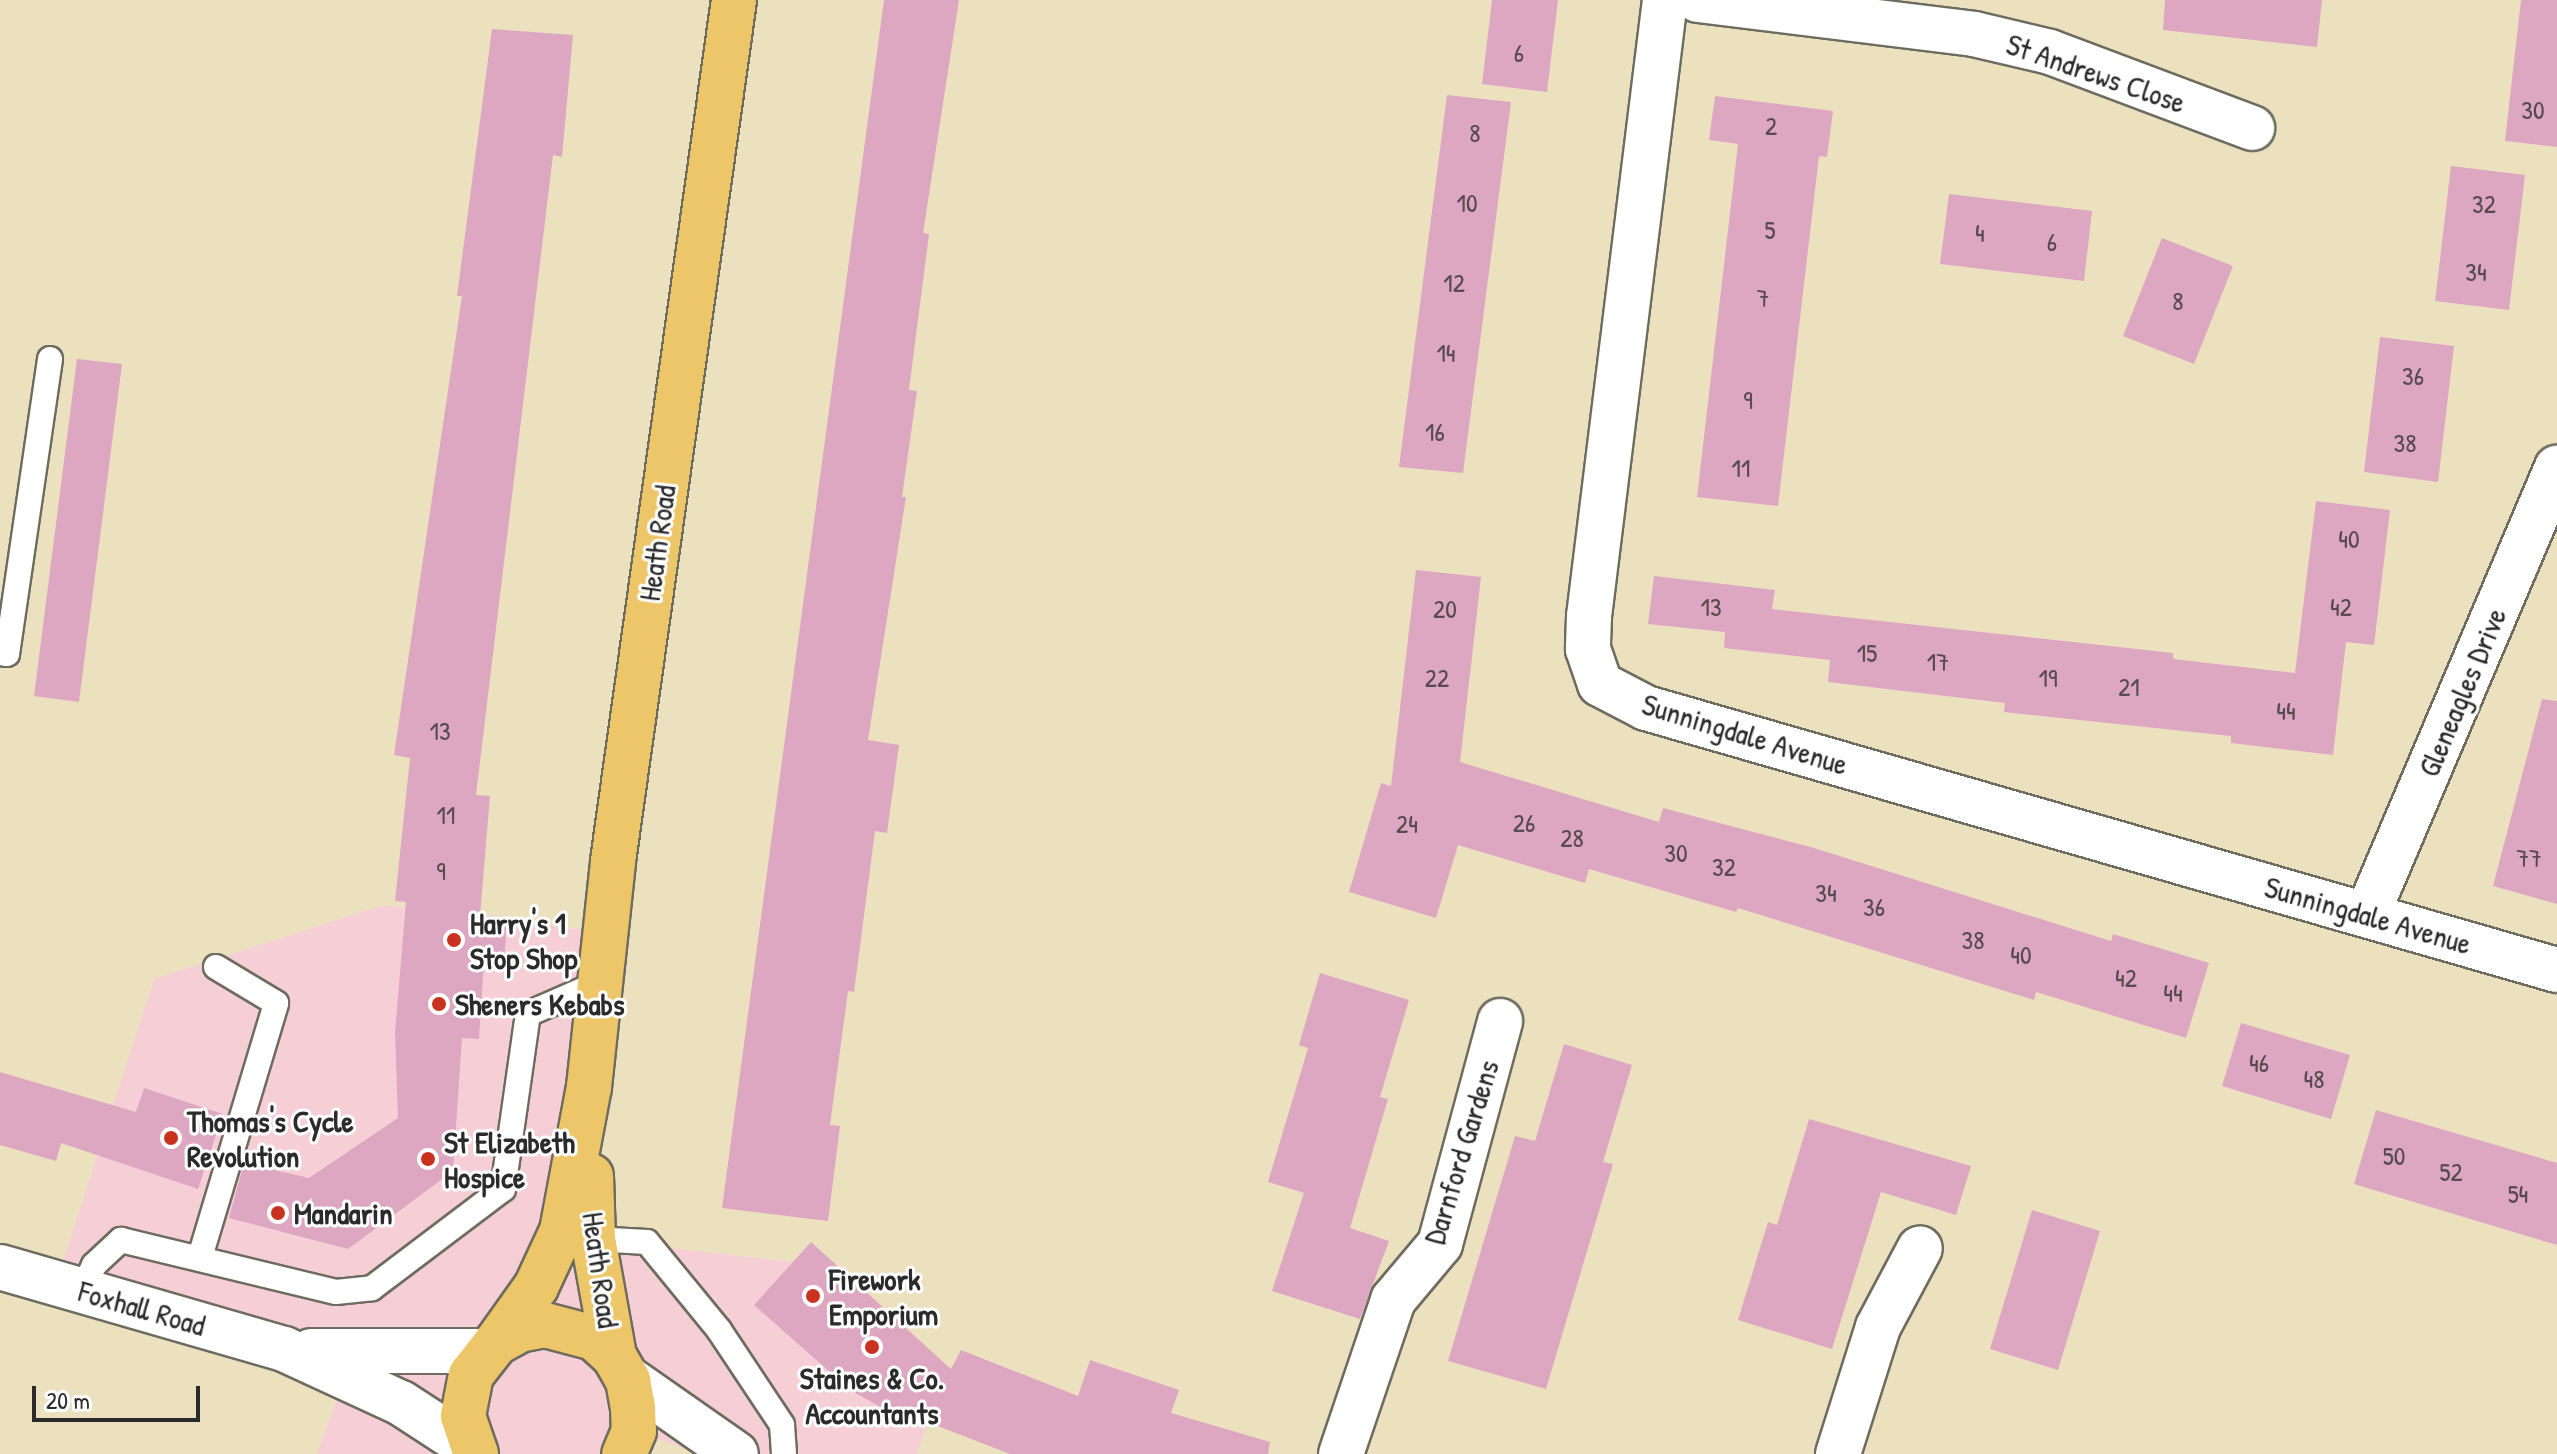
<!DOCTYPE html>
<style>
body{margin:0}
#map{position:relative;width:2557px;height:1454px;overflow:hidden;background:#ebe1bf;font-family:"Patrick Hand",sans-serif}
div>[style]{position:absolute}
.built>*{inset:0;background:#f6cfd6}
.building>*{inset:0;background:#dda7c2}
.roads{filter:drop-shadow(2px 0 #6e6b5f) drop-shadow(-2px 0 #6e6b5f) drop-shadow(0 2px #6e6b5f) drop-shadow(0 -2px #6e6b5f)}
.service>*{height:24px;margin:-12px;padding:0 12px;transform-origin:12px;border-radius:12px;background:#fff}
.minor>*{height:44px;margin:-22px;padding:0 22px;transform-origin:22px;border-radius:22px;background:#fff}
.tertiary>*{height:44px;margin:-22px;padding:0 22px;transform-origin:22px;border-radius:22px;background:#fff}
.primary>*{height:44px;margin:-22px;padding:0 22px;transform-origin:22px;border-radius:22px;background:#ecc669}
.dots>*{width:22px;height:22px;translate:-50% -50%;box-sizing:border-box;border:4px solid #fff;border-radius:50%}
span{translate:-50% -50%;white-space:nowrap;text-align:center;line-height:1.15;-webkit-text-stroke:6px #fff;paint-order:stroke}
.number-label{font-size:26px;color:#584a51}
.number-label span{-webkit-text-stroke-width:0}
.street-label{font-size:30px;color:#2b2b2b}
.poi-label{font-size:30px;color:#2b2b2b;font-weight:700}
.left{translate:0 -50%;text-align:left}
.scale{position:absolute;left:32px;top:1386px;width:168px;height:36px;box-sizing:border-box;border:4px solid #2b2b2b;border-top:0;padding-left:10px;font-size:24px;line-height:28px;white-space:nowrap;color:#2b2b2b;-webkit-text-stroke:6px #fff;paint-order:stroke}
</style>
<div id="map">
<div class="built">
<div style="clip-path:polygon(384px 905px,606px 933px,593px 1239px,844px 1268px,940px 1389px,917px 1454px,701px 1454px,634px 1431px,624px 1454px,317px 1454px,348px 1368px,56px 1283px,154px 979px)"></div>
</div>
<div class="building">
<div style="clip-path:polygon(884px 0,959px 0,923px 233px,929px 234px,909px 390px,917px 391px,902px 497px,906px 497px,868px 740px,899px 745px,887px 833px,875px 831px,854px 992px,848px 991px,830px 1125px,840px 1126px,828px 1221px,722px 1208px)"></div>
<div style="clip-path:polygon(1492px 0,1558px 0,1547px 92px,1482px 84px)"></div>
<div style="clip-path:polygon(2165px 0,2322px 0,2317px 47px,2163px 30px)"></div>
<div style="clip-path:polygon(2521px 0,2557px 0,2557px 147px,2505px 141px)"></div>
<div style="clip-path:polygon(492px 29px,573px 35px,562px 157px,553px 155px,476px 795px,490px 796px,480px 916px,507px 917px,504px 964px,484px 962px,479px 1039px,462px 1038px,453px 1171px,348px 1249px,229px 1218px,244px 1163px,309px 1178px,398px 1118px,395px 1032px,406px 902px,395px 901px,410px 758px,394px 755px,462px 296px,457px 296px)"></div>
<div style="clip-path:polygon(1447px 95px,1511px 102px,1463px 473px,1399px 467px)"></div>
<div style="clip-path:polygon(1715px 96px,1833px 111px,1827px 157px,1819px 156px,1778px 506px,1697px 497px,1738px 144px,1709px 140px)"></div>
<div style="clip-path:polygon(2451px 166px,2525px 175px,2509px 310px,2435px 301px)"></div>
<div style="clip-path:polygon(1949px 194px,2092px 211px,2084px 281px,1940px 264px)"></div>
<div style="clip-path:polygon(2162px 238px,2233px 266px,2194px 364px,2123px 336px)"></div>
<div style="clip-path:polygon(2380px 337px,2454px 346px,2438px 482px,2364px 472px)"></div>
<div style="clip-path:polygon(77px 359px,122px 364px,79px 702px,34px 696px)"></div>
<div style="clip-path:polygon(2316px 501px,2390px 510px,2374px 645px,2346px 642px,2333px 755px,2231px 743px,2231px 736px,2004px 712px,2005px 703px,1828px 682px,1830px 660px,1724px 648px,1725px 632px,1648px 624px,1654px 576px,1775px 590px,1772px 609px,2173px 653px,2173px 659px,2295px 673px)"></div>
<div style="clip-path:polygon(1416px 570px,1481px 577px,1460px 762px,1659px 822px,1663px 808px,1814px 848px,2111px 941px,2113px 934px,2209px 963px,2186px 1038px,2036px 992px,2034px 1000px,1738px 908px,1736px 912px,1589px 869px,1585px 883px,1458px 845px,1436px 918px,1349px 892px,1381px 783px,1391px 786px)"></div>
<div style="clip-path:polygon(2542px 699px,2557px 701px,2557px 904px,2493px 886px)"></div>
<div style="clip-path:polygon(1320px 973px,1409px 1000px,1380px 1097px,1388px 1099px,1350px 1228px,1389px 1241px,1360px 1319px,1272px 1291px,1304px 1193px,1268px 1182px,1308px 1048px,1299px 1045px)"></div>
<div style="clip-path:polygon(2241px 1023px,2350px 1055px,2331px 1119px,2222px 1086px)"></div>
<div style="clip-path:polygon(1564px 1044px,1632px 1065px,1603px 1162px,1613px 1164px,1546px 1389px,1448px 1361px,1515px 1136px,1535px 1141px)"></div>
<div style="clip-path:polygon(0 1072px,136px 1112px,144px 1088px,223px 1114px,198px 1189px,61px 1143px,56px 1161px,0 1145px)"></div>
<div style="clip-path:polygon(2376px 1110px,2557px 1163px,2557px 1245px,2354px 1184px)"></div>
<div style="clip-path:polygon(1809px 1119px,1971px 1166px,1956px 1215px,1881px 1192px,1832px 1349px,1738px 1320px,1768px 1222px,1777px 1225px)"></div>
<div style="clip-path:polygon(2032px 1210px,2100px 1231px,2058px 1370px,1990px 1349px)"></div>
<div style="clip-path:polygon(811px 1242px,951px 1369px,961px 1350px,1078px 1396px,1090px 1360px,1179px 1390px,1171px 1413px,1270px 1442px,1268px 1454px,1010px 1454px,899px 1411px,897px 1416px,850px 1390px,754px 1305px)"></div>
</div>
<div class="roads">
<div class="service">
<div style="left:0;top:653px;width:7px;rotate:8deg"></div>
<div style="left:7px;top:654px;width:298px;rotate:-81.7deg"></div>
<div style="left:593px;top:1239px;width:54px;rotate:3.2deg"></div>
<div style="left:647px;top:1242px;width:114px;rotate:50.7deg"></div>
<div style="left:719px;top:1330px;width:114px;rotate:56.4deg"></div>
<div style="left:782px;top:1425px;width:29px;rotate:86deg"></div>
<div style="left:200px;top:1257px;width:265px;rotate:-73.3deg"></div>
<div style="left:276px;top:1003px;width:70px;rotate:-149deg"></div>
<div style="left:82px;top:1290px;width:28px;rotate:-64deg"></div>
<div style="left:94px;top:1265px;width:37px;rotate:-43deg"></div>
<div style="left:121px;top:1240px;width:221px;rotate:13.6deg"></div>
<div style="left:336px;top:1292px;width:36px;rotate:-6deg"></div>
<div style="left:372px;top:1288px;width:164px;rotate:-37.1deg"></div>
<div style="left:503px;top:1189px;width:177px;rotate:-81.9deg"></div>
<div style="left:528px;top:1014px;width:80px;rotate:-23.7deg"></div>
</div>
<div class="minor">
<div style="left:1665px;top:0;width:621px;rotate:97.03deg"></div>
<div style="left:1589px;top:616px;width:33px;rotate:92deg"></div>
<div style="left:1588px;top:649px;width:37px;rotate:71deg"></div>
<div style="left:1600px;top:684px;width:52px;rotate:27.6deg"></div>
<div style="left:1646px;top:708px;width:948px;rotate:16.05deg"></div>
<div style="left:1698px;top:0;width:278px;rotate:7deg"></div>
<div style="left:1974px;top:34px;width:78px;rotate:13.3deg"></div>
<div style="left:2050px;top:52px;width:216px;rotate:20.6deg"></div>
<div style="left:2367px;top:915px;width:486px;rotate:-67deg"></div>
<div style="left:1341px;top:1454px;width:163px;rotate:-71.3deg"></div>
<div style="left:1393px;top:1300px;width:73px;rotate:-50deg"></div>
<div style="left:1440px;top:1244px;width:231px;rotate:-74.9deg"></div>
<div style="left:1838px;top:1454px;width:133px;rotate:-72.5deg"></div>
<div style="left:1878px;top:1327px;width:89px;rotate:-62deg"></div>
</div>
<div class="tertiary">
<div style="left:0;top:1267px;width:296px;rotate:16.1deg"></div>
<div style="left:284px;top:1349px;width:129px;rotate:24.8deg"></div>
<div style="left:401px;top:1403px;width:88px;rotate:33deg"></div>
<div style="left:311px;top:1351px;width:177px"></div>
<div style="left:626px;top:1377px;width:134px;rotate:35deg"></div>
</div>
<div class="primary">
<div style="left:591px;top:1176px;width:63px;rotate:88.2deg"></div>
<div style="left:593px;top:1239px;width:119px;rotate:79.8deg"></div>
<div style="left:496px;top:1343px;width:69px;rotate:-54.5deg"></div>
<div style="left:536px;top:1287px;width:62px;rotate:-65.1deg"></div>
<div style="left:562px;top:1231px;width:147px;rotate:-79.4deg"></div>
<div style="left:589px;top:1087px;width:227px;rotate:-83.9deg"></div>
<div style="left:613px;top:861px;width:869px;rotate:-82deg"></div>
<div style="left:476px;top:1454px;width:40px;rotate:-108.9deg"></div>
<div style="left:463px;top:1416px;width:42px;rotate:-79deg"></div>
<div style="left:471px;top:1375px;width:41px;rotate:-52deg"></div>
<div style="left:496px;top:1343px;width:26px;rotate:-29deg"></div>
<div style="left:519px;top:1330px;width:26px;rotate:-11deg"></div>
<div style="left:545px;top:1325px;width:51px;rotate:14.9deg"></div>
<div style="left:594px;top:1338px;width:27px;rotate:42deg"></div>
<div style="left:614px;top:1356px;width:28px;rotate:60deg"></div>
<div style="left:628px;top:1380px;width:27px;rotate:80deg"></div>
<div style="left:633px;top:1407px;width:24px;rotate:88deg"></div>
<div style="left:634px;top:1431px;width:25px;rotate:113deg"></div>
</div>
</div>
<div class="dots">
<div style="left:454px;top:940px;background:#c8321e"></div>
<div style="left:439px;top:1004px;background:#c8321e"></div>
<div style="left:171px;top:1138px;background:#c8321e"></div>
<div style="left:428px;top:1159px;background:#c8321e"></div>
<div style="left:278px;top:1213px;background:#c8321e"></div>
<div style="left:813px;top:1296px;background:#c8321e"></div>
<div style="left:872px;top:1347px;background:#c8321e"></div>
</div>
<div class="number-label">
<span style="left:1519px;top:53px">6</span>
<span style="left:2533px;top:110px">30</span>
<span style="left:1771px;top:126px">2</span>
<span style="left:1475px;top:133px">8</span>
<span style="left:1467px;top:203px">10</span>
<span style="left:2484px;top:204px">32</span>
<span style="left:1770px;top:230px">5</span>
<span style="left:1980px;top:233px">4</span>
<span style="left:2052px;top:242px">6</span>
<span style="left:2476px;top:272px">34</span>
<span style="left:1454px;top:283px">12</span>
<span style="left:1763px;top:298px">7</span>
<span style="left:2178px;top:301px">8</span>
<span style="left:1446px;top:353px">14</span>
<span style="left:2413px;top:376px">36</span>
<span style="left:1748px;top:400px">9</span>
<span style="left:1435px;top:432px">16</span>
<span style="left:2405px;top:443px">38</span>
<span style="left:1741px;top:468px">11</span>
<span style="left:2349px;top:539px">40</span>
<span style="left:1711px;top:607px">13</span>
<span style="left:2341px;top:607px">42</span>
<span style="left:1445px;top:609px">20</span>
<span style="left:1867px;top:653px">15</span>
<span style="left:1938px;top:662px">17</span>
<span style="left:1437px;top:678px">22</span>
<span style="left:2048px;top:678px">19</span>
<span style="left:2129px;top:687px">21</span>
<span style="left:2286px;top:711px">44</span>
<span style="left:440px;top:731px">13</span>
<span style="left:446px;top:815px">11</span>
<span style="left:1524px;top:823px">26</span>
<span style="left:1407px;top:824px">24</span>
<span style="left:1572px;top:838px">28</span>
<span style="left:1676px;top:853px">30</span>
<span style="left:2529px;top:858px">77</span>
<span style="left:1724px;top:867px">32</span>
<span style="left:441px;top:871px">9</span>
<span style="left:1826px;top:893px">34</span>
<span style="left:1874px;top:907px">36</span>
<span style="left:1973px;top:940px">38</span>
<span style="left:2021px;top:955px">40</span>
<span style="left:2126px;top:978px">42</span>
<span style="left:2173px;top:993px">44</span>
<span style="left:2259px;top:1063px">46</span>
<span style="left:2314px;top:1079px">48</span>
<span style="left:2394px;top:1156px">50</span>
<span style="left:2451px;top:1172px">52</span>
<span style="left:2518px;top:1194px">54</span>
</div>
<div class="street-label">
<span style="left:2096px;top:73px;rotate:19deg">St Andrews Close</span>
<span style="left:657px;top:543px;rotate:-82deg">Heath Road</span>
<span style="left:2462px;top:692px;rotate:-67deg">Gleneagles Drive</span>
<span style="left:1745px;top:734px;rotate:17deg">Sunningdale Avenue</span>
<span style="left:2368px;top:915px;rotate:16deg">Sunningdale Avenue</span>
<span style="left:1461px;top:1152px;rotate:-73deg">Darnford Gardens</span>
<span style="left:601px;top:1270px;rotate:82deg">Heath Road</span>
<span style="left:142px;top:1308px;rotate:16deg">Foxhall Road</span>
</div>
<div class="poi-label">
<span class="left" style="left:470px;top:940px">Harry's 1<br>Stop Shop</span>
<span class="left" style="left:455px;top:1004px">Sheners Kebabs</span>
<span class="left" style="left:187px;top:1138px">Thomas's Cycle<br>Revolution</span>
<span class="left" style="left:444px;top:1159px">St Elizabeth<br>Hospice</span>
<span class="left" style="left:294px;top:1213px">Mandarin</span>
<span class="left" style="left:829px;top:1296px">Firework<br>Emporium</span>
<span style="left:872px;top:1395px">Staines &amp; Co.<br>Accountants</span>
</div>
<div class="scale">20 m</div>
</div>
